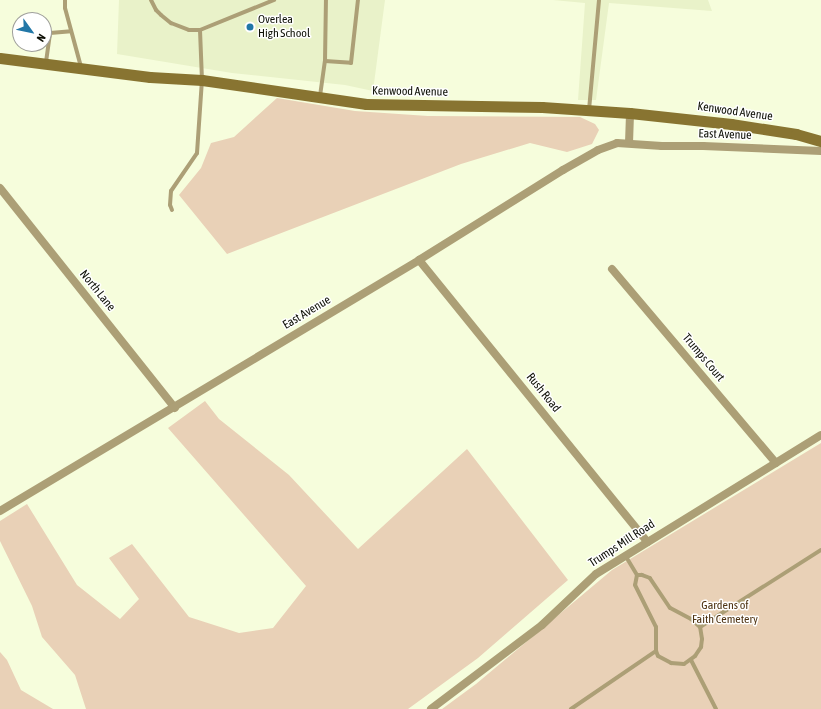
<!DOCTYPE html>
<style>
body{margin:0}
#map{position:relative;width:821px;height:709px;overflow:hidden;background:#f6fddc;font-family:"Asap Condensed",sans-serif}
div>[style]{position:absolute}
.built>*{inset:0;background:#e9f2c9}
.green>*{inset:0;background:#e9d1b7}
.lane>*{height:4px;margin:-2px;padding:0 2px;transform-origin:2px;border-radius:2px;background:#ac9f76}
.street>*{height:8px;margin:-4px;padding:0 4px;transform-origin:4px;border-radius:4px;background:#ac9f76}
.secondary>*{height:11px;margin:-5.5px;padding:0 5.5px;transform-origin:5.5px;border-radius:5.5px;background:#887431}
.dots>*{width:11px;height:11px;translate:-50% -50%;box-sizing:border-box;border:2px solid #fff;border-radius:50%}
span{translate:-50% -50%;white-space:nowrap;text-align:center;line-height:1.15;-webkit-text-stroke:3px #fff;paint-order:stroke}
.poi-label{font-size:12px;color:#0e1006}
.left{translate:0 -50%;text-align:left}
.street-label{font-size:12px;color:#0e1006}
.park-label{font-size:12px;color:#4d3211}
.north{position:absolute;left:12px;top:12px;width:40px;height:40px;box-sizing:border-box;background:#fff;border:1px solid #9f9f9b;border-radius:50%;rotate:123deg;font-size:11px;font-weight:700;line-height:16px;text-align:center;color:#0e1006}
.north::after{content:'';display:block;margin:auto;width:14px;height:18px;background:#2277a7;clip-path:polygon(50% 0,100% 100%,50% 72%,0 100%)}
</style>
<div id="map">
<div class="built">
<div style="clip-path:polygon(119px 0,385px 0,373px 91px,345px 85px,232px 73px,117px 54px)"></div>
<div style="clip-path:polygon(553px 0,708px 0,712px 11px,609px 3px,596px 100px,578px 100px,585px 3px)"></div>
</div>
<div class="green">
<div style="clip-path:polygon(277px 98px,355px 111px,428px 116px,580px 117px,595px 124px,599px 130px,592px 144px,567px 152px,530px 143px,461px 164px,227px 254px,179px 195px,201px 168px,211px 143px,234px 137px)"></div>
<div style="clip-path:polygon(205px 401px,219px 419px,289px 475px,358px 549px,467px 449px,568px 580px,478px 658px,408px 709px,86px 709px,75px 675px,42px 637px,32px 606px,0 541px,0 521px,27px 504px,77px 585px,120px 619px,139px 599px,109px 558px,132px 544px,189px 617px,239px 633px,273px 628px,306px 586px,168px 428px)"></div>
<div style="clip-path:polygon(821px 443px,821px 709px,442px 709px,476px 684px,612px 570px)"></div>
<div style="clip-path:polygon(0 652px,7px 660px,21px 690px,53px 709px,0 709px)"></div>
</div>
<div class="lane">
<div style="left:65px;top:0;width:8px;rotate:90deg"></div>
<div style="left:65px;top:8px;width:61px;rotate:74.8deg"></div>
<div style="left:151px;top:0;width:11px;rotate:63deg"></div>
<div style="left:156px;top:10px;width:7px;rotate:45deg"></div>
<div style="left:161px;top:15px;width:13px;rotate:39deg"></div>
<div style="left:171px;top:23px;width:19px;rotate:21deg"></div>
<div style="left:189px;top:30px;width:11px"></div>
<div style="left:200px;top:30px;width:80px;rotate:-22.1deg"></div>
<div style="left:44px;top:30px;width:7px;rotate:27deg"></div>
<div style="left:50px;top:33px;width:21px;rotate:-5deg"></div>
<div style="left:325px;top:61px;width:26px;rotate:4deg"></div>
<div style="left:351px;top:63px;width:63px;rotate:-83.7deg"></div>
<div style="left:46px;top:62px;width:29px;rotate:-82deg"></div>
<div style="left:320px;top:96px;width:35px;rotate:-82deg"></div>
<div style="left:325px;top:61px;width:61px;rotate:-89.1deg"></div>
<div style="left:589px;top:110px;width:110px;rotate:-84.8deg"></div>
<div style="left:172px;top:210px;width:5px;rotate:-112deg"></div>
<div style="left:170px;top:205px;width:14px;rotate:-86deg"></div>
<div style="left:171px;top:191px;width:46px;rotate:-55.6deg"></div>
<div style="left:197px;top:153px;width:73px;rotate:-86.1deg"></div>
<div style="left:202px;top:80px;width:50px;rotate:-92.3deg"></div>
<div style="left:625px;top:555px;width:23px;rotate:59deg"></div>
<div style="left:637px;top:575px;width:10px;rotate:101deg"></div>
<div style="left:635px;top:585px;width:47px;rotate:63.4deg"></div>
<div style="left:656px;top:627px;width:24px;rotate:90deg"></div>
<div style="left:656px;top:651px;width:5px;rotate:68deg"></div>
<div style="left:658px;top:656px;width:15px;rotate:28deg"></div>
<div style="left:671px;top:663px;width:13px;rotate:4deg"></div>
<div style="left:684px;top:664px;width:14px;rotate:-36deg"></div>
<div style="left:695px;top:656px;width:11px;rotate:-56deg"></div>
<div style="left:701px;top:647px;width:8px;rotate:-83deg"></div>
<div style="left:702px;top:639px;width:12px;rotate:-99deg"></div>
<div style="left:700px;top:627px;width:12px;rotate:-138deg"></div>
<div style="left:691px;top:619px;width:24px;rotate:-152deg"></div>
<div style="left:670px;top:608px;width:36px;rotate:-124deg"></div>
<div style="left:650px;top:578px;width:9px;rotate:-159deg"></div>
<div style="left:642px;top:575px;width:5px;rotate:180deg"></div>
<div style="left:700px;top:627px;width:143px;rotate:-32.5deg"></div>
<div style="left:691px;top:660px;width:55px;rotate:63deg"></div>
<div style="left:571px;top:709px;width:103px;rotate:-34.3deg"></div>
</div>
<div class="street">
<div style="left:629px;top:143px;width:30px;rotate:-88deg"></div>
<div style="left:0;top:188px;width:281px;rotate:51.5deg"></div>
<div style="left:419px;top:260px;width:363px;rotate:51deg"></div>
<div style="left:612px;top:269px;width:254px;rotate:49.8deg"></div>
<div style="left:0;top:511px;width:488px;rotate:-30.9deg"></div>
<div style="left:419px;top:260px;width:170px;rotate:-32deg"></div>
<div style="left:563px;top:170px;width:40px;rotate:-29.7deg"></div>
<div style="left:598px;top:150px;width:20px;rotate:-20deg"></div>
<div style="left:617px;top:143px;width:45px;rotate:3.8deg"></div>
<div style="left:662px;top:146px;width:41px"></div>
<div style="left:703px;top:146px;width:118px;rotate:2.4deg"></div>
<div style="left:431px;top:709px;width:139px;rotate:-37.1deg"></div>
<div style="left:542px;top:625px;width:74px;rotate:-43.4deg"></div>
<div style="left:596px;top:574px;width:264px;rotate:-31.7deg"></div>
</div>
<div class="secondary">
<div style="left:0;top:58px;width:151px;rotate:7.2deg"></div>
<div style="left:150px;top:77px;width:52px;rotate:3.3deg"></div>
<div style="left:202px;top:80px;width:166px;rotate:8.3deg"></div>
<div style="left:366px;top:104px;width:176px;rotate:1deg"></div>
<div style="left:542px;top:107px;width:88px;rotate:3.9deg"></div>
<div style="left:630px;top:113px;width:102px;rotate:6.2deg"></div>
<div style="left:731px;top:124px;width:66px;rotate:8.7deg"></div>
<div style="left:796px;top:134px;width:26px;rotate:16deg"></div>
</div>
<div class="dots">
<div style="left:250px;top:27px;background:#2277a7"></div>
</div>
<div class="poi-label">
<span class="left" style="left:258px;top:27px">Overlea<br>High School</span>
</div>
<div class="street-label">
<span style="left:410px;top:92px;rotate:1deg">Kenwood Avenue</span>
<span style="left:735px;top:112px;rotate:8deg">Kenwood Avenue</span>
<span style="left:725px;top:135px;rotate:2deg">East Avenue</span>
<span style="left:97px;top:291px;rotate:51deg">North Lane</span>
<span style="left:307px;top:313px;rotate:-31deg">East Avenue</span>
<span style="left:703px;top:358px;rotate:50deg">Trumps Court</span>
<span style="left:543px;top:393px;rotate:51deg">Rush Road</span>
<span style="left:622px;top:544px;rotate:-33deg">Trumps Mill Road</span>
</div>
<div class="park-label">
<span style="left:725px;top:613px">Gardens of<br>Faith Cemetery</span>
</div>
<div class="north">N</div>
</div>
